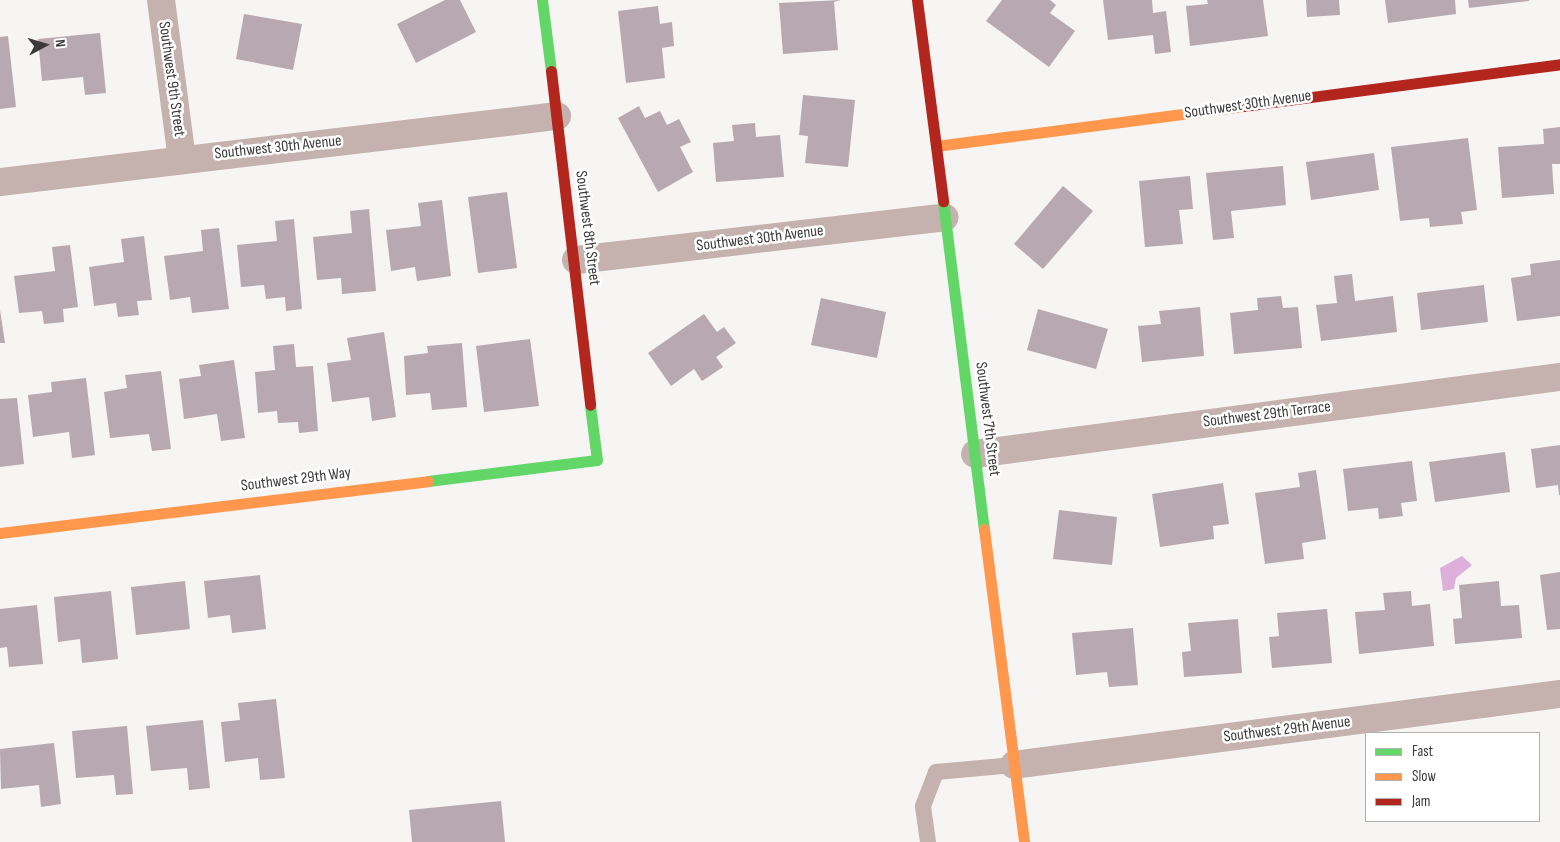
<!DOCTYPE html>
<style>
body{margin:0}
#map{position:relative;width:1560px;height:842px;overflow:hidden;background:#f7f4f4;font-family:"Sofia Sans Condensed",sans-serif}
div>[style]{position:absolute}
.water>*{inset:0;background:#deafda}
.building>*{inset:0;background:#b8a8af}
.lane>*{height:16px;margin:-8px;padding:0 8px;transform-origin:8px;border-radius:8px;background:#c5b2ae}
.street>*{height:28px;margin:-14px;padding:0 14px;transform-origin:14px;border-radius:14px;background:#c5b2ae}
.fast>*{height:11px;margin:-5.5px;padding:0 5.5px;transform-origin:5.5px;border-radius:5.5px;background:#63d668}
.slow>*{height:11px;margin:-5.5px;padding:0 5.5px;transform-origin:5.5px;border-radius:5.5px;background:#ff974d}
.jam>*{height:11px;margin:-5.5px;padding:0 5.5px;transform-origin:5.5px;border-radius:5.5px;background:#b3261e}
span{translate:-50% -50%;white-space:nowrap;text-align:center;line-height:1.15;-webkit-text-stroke:5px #fff;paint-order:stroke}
.street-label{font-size:16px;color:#3b3939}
.legend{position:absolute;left:1365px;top:732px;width:175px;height:90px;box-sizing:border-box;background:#fff;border:1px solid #b1b0b0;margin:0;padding:6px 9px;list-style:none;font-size:15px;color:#3b3939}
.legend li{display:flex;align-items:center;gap:10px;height:25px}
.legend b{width:25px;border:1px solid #b1b0b0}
.north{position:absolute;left:20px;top:20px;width:50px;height:50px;-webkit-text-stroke:4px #fff;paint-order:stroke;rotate:84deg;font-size:14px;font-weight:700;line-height:20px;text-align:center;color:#3b3939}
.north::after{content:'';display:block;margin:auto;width:18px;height:22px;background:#3b3939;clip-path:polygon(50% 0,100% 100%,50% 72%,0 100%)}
</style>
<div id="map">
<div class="water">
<div style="clip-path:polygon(1462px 556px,1472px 565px,1456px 578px,1454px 589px,1443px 591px,1440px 568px)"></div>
</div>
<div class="building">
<div style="clip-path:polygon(445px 0,460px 0,476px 32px,416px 63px,397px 24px)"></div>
<div style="clip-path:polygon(841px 0,834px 2px,838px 50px,783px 54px,779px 3px)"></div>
<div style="clip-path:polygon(1002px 0,1050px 0,1056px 5px,1050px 13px,1075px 31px,1049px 67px,986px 21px)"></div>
<div style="clip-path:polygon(1103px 0,1152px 0,1153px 13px,1166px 11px,1171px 52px,1155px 54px,1153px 35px,1108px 40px)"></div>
<div style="clip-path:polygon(1207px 0,1263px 0,1268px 36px,1190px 46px,1186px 6px,1208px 4px)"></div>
<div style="clip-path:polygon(1306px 0,1339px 0,1340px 15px,1307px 17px)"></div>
<div style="clip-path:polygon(1385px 0,1455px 0,1456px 14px,1388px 23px)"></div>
<div style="clip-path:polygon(1468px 0,1529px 0,1529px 1px,1469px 8px)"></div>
<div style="clip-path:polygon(658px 6px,660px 24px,672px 22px,674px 46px,662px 48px,665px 78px,626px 83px,618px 11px)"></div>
<div style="clip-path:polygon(244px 14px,302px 24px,293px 70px,236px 59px)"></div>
<div style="clip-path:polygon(100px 33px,106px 93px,85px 95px,83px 77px,42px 81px,38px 39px)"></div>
<div style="clip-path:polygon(8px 36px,16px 107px,0 109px,0 37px)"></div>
<div style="clip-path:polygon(803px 95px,855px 100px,848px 167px,805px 163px,808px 136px,799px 135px)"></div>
<div style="clip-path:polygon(639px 106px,645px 118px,660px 111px,667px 125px,679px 119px,691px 142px,680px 147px,693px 172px,658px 192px,618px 118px)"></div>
<div style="clip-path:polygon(755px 123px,756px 137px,780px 135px,784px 177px,716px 182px,713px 143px,734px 141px,732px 125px)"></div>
<div style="clip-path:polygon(1560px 127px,1560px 164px,1552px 164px,1554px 194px,1502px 198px,1498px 147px,1544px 144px,1543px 129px)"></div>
<div style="clip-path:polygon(1468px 138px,1477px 210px,1461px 212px,1463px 224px,1430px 227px,1429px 218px,1400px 221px,1391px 147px)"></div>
<div style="clip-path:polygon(1374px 153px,1379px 190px,1311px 200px,1306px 162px)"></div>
<div style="clip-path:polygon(1283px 166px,1286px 205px,1231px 211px,1234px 238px,1213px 240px,1206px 173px)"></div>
<div style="clip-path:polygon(1190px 176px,1193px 209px,1179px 210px,1183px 244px,1145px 247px,1139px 181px)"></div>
<div style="clip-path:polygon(1063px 186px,1093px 211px,1043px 269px,1014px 244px)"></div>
<div style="clip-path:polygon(507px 192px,517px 268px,478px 273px,468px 197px)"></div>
<div style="clip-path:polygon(442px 200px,451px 276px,417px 281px,415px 267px,391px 271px,386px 230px,421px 226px,418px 203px)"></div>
<div style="clip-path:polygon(369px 209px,376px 291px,342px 294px,341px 278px,317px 280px,313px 237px,352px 233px,350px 211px)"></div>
<div style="clip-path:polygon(294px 219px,302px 309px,286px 311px,285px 297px,266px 299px,264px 285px,241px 287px,237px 245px,277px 241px,275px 221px)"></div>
<div style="clip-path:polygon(219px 228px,229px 309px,192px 313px,190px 297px,170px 300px,164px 256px,203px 251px,201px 230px)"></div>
<div style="clip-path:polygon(144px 236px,152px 300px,137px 301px,139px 315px,118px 317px,116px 303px,94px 306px,89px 267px,124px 262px,121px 239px)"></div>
<div style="clip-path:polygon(70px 245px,78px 307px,63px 309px,64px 322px,44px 324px,42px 311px,19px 313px,14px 276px,55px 271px,52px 247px)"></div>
<div style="clip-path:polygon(1560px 260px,1560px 316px,1517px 321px,1511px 278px,1531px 275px,1530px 264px)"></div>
<div style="clip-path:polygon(1352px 274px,1355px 301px,1393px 296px,1397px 332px,1321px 341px,1316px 305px,1337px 303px,1334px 276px)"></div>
<div style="clip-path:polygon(1484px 285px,1488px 322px,1421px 330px,1417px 293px)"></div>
<div style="clip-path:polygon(1281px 296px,1283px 308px,1298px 307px,1302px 348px,1234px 354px,1230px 313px,1258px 310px,1257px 298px)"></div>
<div style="clip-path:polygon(821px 298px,886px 312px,877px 358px,811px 345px)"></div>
<div style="clip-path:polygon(1200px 307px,1204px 356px,1142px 362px,1138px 326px,1161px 324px,1159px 311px)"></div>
<div style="clip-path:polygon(1038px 309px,1108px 329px,1096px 369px,1027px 350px)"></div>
<div style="clip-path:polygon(0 310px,5px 343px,0 343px)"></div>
<div style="clip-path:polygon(704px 314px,717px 332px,724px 327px,736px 343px,716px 357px,723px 367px,702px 381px,694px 369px,671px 386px,648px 353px)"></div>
<div style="clip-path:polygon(384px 332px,396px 417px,372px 421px,369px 397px,332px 402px,327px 363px,351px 360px,347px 338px)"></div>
<div style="clip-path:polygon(530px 339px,539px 406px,484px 412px,476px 346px)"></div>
<div style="clip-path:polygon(462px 343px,467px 407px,432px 410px,430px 393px,406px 395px,404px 356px,428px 353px,427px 346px)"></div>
<div style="clip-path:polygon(294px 344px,296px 367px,313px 366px,318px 431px,299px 433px,298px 422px,278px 423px,277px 411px,258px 413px,255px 372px,275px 370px,273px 346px)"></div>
<div style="clip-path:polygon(234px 360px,245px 438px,221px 441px,217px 414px,184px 419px,179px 379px,201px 376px,199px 365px)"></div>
<div style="clip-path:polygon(161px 371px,171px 449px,152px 451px,149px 434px,110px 438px,104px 392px,127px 388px,125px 375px)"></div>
<div style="clip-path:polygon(86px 378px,95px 455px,72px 458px,69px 432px,33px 437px,28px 395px,52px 392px,51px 382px)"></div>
<div style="clip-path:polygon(17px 398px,24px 464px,0 467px,0 399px)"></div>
<div style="clip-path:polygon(1560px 445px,1560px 495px,1559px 495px,1558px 485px,1536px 488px,1531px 449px)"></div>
<div style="clip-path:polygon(1505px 452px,1510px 492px,1435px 502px,1429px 462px)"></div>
<div style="clip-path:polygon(1412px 461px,1417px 501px,1401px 503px,1403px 516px,1379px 519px,1378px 508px,1348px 511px,1343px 469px)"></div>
<div style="clip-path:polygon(1316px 470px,1326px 539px,1302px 543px,1304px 559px,1265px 564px,1255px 493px,1300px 487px,1298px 473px)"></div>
<div style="clip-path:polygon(1223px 483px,1229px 524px,1213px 526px,1214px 539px,1160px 547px,1152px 494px)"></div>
<div style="clip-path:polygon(1059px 510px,1117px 517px,1112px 565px,1053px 559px)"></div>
<div style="clip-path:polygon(1560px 572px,1560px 629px,1547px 630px,1540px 575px)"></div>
<div style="clip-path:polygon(260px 575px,266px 629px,232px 633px,230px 615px,208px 618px,204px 581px)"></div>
<div style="clip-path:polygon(185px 581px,190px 629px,136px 635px,131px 587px)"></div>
<div style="clip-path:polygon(1499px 581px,1501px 606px,1519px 605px,1522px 638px,1455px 644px,1453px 619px,1462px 618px,1459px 585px)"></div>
<div style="clip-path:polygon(111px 591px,118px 659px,82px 663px,80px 639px,58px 642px,54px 597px)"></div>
<div style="clip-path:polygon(1411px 591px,1412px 606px,1430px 604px,1434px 646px,1359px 654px,1355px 612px,1385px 610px,1383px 593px)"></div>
<div style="clip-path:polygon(37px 605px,43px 664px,9px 667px,7px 647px,0 648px,0 609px)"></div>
<div style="clip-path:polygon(1327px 609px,1332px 663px,1272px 668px,1269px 637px,1279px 636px,1277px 613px)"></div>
<div style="clip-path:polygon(1238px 619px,1242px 673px,1184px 677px,1182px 652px,1191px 651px,1188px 623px)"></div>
<div style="clip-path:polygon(1133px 628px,1138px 685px,1109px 687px,1107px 672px,1076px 675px,1072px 633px)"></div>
<div style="clip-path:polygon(276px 699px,285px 778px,260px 780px,258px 758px,225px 762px,221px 722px,240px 720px,238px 703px)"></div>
<div style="clip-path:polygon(203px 720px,210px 788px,189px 790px,187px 768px,151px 771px,146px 726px)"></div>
<div style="clip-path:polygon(127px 726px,133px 794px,116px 795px,114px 775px,76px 778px,72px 731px)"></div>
<div style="clip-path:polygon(54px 743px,61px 804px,41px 807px,39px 785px,1px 789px,0 749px)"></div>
<div style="clip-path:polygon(501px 801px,505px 842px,412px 842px,409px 810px)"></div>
</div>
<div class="lane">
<div style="left:928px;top:842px;width:36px;rotate:-98deg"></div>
<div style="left:923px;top:806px;width:36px;rotate:-69deg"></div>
<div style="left:936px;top:772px;width:78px;rotate:-5.1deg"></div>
</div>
<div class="street">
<div style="left:161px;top:0;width:160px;rotate:82.5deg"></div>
<div style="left:0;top:182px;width:561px;rotate:-6.76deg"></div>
<div style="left:576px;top:260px;width:371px;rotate:-6.6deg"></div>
<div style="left:975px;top:454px;width:590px;rotate:-7.5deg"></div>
<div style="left:1014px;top:765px;width:551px;rotate:-7.41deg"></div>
</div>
<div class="fast">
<div style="left:542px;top:0;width:72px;rotate:82.8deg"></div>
<div style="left:943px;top:201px;width:331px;rotate:82.9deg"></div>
<div style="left:428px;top:481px;width:170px;rotate:-7.1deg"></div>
<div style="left:597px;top:460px;width:55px;rotate:-97.3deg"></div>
</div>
<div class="slow">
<div style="left:936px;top:146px;width:310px;rotate:-7.4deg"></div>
<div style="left:984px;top:529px;width:316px;rotate:82.7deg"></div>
<div style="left:0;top:533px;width:431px;rotate:-6.9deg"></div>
</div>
<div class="jam">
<div style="left:917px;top:0;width:203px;rotate:82.6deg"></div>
<div style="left:551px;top:71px;width:336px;rotate:83.3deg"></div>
<div style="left:1243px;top:106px;width:320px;rotate:-7.5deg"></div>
</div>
<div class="street-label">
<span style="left:171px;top:79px;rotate:82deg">Southwest 9th Street</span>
<span style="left:1248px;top:105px;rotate:-8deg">Southwest 30th Avenue</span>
<span style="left:278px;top:148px;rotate:-6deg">Southwest 30th Avenue</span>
<span style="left:587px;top:228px;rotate:83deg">Southwest 8th Street</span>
<span style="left:760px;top:239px;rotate:-7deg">Southwest 30th Avenue</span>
<span style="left:1267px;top:415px;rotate:-7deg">Southwest 29th Terrace</span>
<span style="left:987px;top:419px;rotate:83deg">Southwest 7th Street</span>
<span style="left:296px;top:480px;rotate:-7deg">Southwest 29th Way</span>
<span style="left:1287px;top:730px;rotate:-7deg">Southwest 29th Avenue</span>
</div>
<ul class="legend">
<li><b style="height:6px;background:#63d668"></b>Fast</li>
<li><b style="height:6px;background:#ff974d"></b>Slow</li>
<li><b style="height:6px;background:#b3261e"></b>Jam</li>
</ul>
<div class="north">N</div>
</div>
